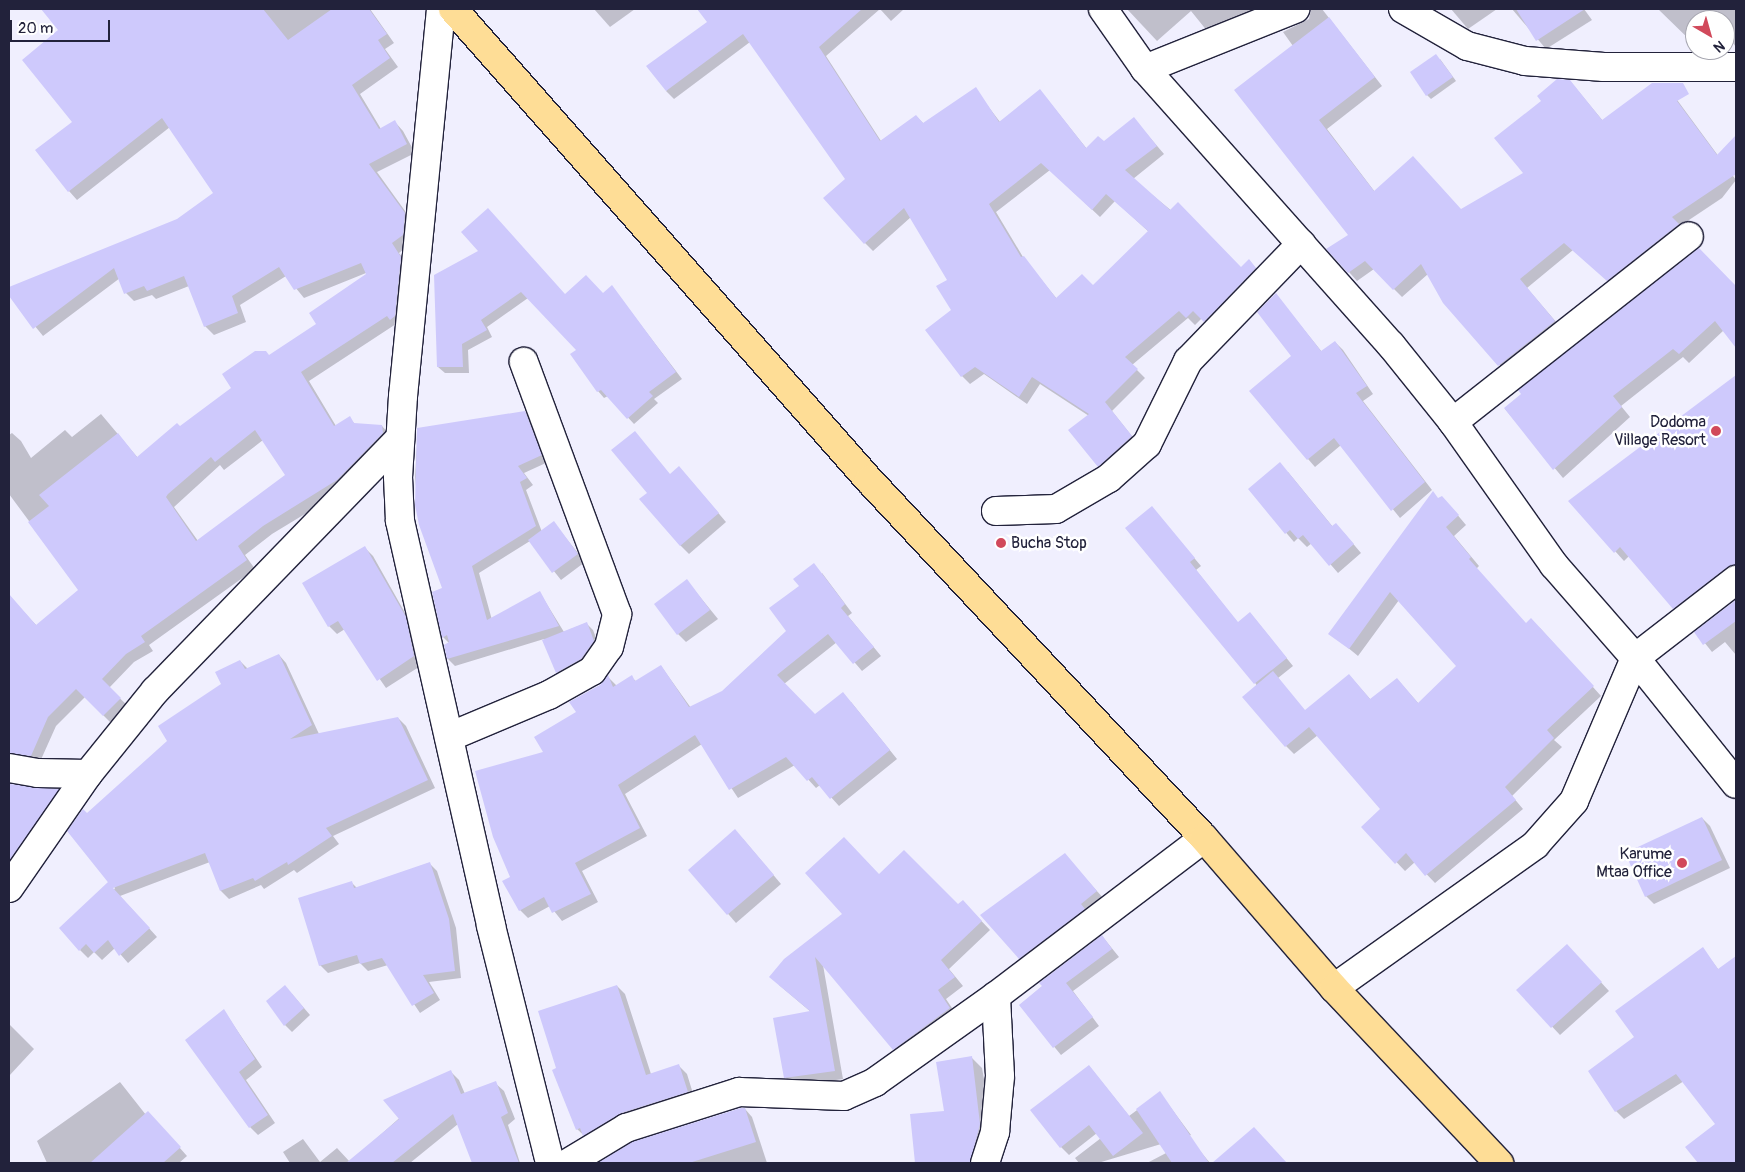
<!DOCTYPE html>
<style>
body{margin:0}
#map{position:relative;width:1745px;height:1172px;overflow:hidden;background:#f0effe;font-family:Pangolin,sans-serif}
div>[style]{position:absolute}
.shadow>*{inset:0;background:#0003}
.building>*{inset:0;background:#cec9fc}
.roads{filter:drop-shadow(1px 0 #22223b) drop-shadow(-1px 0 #22223b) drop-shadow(0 1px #22223b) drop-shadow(0 -1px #22223b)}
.minor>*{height:28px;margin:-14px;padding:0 14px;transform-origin:14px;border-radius:14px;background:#fff}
.highway>*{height:28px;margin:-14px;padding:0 14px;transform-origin:14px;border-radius:14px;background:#fedd96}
.dots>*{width:14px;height:14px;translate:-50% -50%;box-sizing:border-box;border:2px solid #fff;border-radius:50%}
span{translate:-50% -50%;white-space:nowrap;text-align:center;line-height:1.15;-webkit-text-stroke:5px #fff;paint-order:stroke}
.poi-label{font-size:16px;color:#22223b}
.right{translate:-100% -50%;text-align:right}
.left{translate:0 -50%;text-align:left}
.frame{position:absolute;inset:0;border:10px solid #22223b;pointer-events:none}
.north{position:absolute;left:1685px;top:10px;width:50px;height:50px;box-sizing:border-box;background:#fff;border:1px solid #a7a7b1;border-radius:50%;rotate:142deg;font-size:14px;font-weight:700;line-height:20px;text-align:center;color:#22223b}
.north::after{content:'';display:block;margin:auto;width:18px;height:22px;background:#d1495b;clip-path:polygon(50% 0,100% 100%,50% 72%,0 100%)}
.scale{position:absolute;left:10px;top:20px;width:100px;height:22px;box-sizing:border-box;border:2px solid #22223b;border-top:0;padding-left:6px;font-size:15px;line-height:18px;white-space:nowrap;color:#22223b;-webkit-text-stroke:4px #fff;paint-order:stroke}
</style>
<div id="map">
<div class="shadow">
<div style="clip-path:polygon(evenodd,42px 9px,370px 9px,394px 43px,385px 49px,398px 67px,360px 94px,381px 129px,395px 122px,403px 131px,415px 153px,377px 172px,413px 222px,411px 243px,399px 253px,409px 267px,399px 327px,396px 324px,309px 381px,336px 426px,349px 418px,356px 425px,382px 426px,390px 435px,346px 489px,272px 534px,245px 555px,255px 569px,149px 645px,153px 651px,134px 662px,109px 688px,129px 707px,112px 724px,85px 697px,56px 726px,39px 764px,9px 764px,9px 596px,37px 626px,80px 590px,9px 494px,9px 435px,12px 433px,21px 441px,31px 458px,65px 430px,72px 437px,101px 414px,138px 458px,233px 388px,270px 356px,318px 324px,371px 271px,304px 298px,286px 276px,240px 305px,246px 322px,214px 335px,205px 326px,189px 286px,156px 299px,152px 295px,134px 301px,126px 293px,120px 278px,43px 336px,9px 294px,9px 288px,177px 220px,215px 193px,170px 127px,77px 200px,69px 191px,74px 122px,60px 30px,42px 9px,263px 440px,287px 475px,198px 541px,174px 507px,220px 465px,224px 470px,263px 440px)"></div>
<div style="clip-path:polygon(594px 9px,635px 9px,610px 27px)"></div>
<div style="clip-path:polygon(evenodd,705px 9px,880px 9px,826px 56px,881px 141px,916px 116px,924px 124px,975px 89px,1000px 122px,1047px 99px,1087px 149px,1104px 143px,1134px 119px,1164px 154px,1133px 179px,1241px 268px,1249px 260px,1263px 277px,1213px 329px,1202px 318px,1195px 325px,1188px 318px,1132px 365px,1145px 378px,1112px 411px,1139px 445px,1109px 472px,1101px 464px,1089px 416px,1040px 384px,1027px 404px,984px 374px,970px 384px,962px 376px,948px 280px,911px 217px,873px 251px,865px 243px,847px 179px,750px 42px,674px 99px,666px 91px,709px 22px,701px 12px,705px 9px,1050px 170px,1100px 217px,1115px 201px,1149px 232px,1093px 286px,1057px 299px,1023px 257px,996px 212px,1050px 170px)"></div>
<div style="clip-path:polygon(880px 9px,904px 9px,891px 21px)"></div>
<div style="clip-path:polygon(1127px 9px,1267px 9px,1212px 37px,1191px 11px,1157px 41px)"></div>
<div style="clip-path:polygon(1311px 9px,1322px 9px,1382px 86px,1327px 129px,1375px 192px,1462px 210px,1525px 173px,1570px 81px,1603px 121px,1672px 93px,1736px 180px,1722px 198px,1680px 226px,1686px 233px,1616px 288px,1573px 250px,1527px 288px,1563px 330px,1508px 374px,1444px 303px,1428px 274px,1402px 297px,1374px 269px,1357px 281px,1349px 272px,1350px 235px,1293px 46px,1283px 32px,1309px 19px)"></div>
<div style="clip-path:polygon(1451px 9px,1497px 9px,1468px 29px)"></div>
<div style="clip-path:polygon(1512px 9px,1584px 9px,1592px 20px,1546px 49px)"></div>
<div style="clip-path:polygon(1658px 9px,1736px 9px,1736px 47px,1725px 33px,1725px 20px,1695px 20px,1695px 45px)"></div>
<div style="clip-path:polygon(1440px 59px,1456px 81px,1431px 99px,1427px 95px)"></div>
<div style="clip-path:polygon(1708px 259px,1736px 289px,1736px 346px,1724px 330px,1689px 363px,1683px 357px,1621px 406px,1630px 417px,1563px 478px,1505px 409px)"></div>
<div style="clip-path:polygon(435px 276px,565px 296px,603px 294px,612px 287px,682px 379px,654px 399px,658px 403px,634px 424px,608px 396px,604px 398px,598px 391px,578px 350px,528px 298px,487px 327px,492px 337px,468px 350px,469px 373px,445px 373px,438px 367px)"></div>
<div style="clip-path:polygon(1276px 295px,1322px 352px,1335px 342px,1343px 350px,1373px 394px,1363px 401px,1432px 490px,1400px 518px,1341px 445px,1315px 467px,1308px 459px,1293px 356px)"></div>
<div style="clip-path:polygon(1736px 376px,1736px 577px,1684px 617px,1629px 556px,1624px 561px,1570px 501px)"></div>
<div style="clip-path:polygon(525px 412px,532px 420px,548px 462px,524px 473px,533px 485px,526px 490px,542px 532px,554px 523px,585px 562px,561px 580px,530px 541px,479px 573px,492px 620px,540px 593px,564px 632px,586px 623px,593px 630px,600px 648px,564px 679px,557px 672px,544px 639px,455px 666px,448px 659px,445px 645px,449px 643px,443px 637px,433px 593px,444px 588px,420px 524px,415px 477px,418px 429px)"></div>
<div style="clip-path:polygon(679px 467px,726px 522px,689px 554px,680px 545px,670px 475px)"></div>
<div style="clip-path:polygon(1288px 472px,1333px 527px,1344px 533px,1361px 553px,1338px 573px,1312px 543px,1307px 547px,1298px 538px,1294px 542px,1249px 489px)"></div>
<div style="clip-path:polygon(1439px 499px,1450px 506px,1466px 525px,1454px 536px,1479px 566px,1476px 569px,1526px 624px,1540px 628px,1601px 696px,1554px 740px,1562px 747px,1512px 796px,1523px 809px,1435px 883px,1415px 862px,1405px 871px,1363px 827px,1382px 809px,1318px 735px,1294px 754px,1286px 746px,1257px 686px,1152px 508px,1201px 566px,1196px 570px,1238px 623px,1250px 613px,1293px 666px,1278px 678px,1308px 716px,1349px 675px,1371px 700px,1397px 679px,1419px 704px,1457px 666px,1399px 600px,1358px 656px,1330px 633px)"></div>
<div style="clip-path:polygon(365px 548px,373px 556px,413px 627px,422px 665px,386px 688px,345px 629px,337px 634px,329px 626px)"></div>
<div style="clip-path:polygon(822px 573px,852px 613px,848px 616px,881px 656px,862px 671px,837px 642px,784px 684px,815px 716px,851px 702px,897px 759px,839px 806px,820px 785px,816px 788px,795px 765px,738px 798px,702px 744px,625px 794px,647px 836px,582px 871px,598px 902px,562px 921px,550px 906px,528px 918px,520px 910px,512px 877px,545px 753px,600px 686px,608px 677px,617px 686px,631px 677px,637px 682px,661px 666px,691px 708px,722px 692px,787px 631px)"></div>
<div style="clip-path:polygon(687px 581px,718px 619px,686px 642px,678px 634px)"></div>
<div style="clip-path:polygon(1736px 601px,1736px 655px,1725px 642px,1712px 652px,1696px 632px)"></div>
<div style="clip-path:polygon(279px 655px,286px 663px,319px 734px,398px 718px,406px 726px,435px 788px,333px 836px,339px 844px,297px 873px,294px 870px,264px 889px,261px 885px,229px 899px,221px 891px,210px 862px,120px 896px,157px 937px,128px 963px,115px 948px,102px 960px,94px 952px,88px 958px,80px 950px,115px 888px,69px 831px,169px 741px,223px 685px,240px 661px,248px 669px)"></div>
<div style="clip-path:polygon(9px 785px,58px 790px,66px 799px,9px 879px)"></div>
<div style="clip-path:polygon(1702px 818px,1710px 826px,1730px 868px,1654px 904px,1646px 896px)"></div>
<div style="clip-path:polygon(743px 839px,781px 884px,736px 923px,690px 870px)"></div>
<div style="clip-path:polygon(429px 863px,437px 871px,456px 928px,461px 978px,429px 982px,440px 1000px,420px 1013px,388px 965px,368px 971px,360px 963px,328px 973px,320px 965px,351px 882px,357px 888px)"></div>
<div style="clip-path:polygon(1072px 863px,1104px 899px,1027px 966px,1019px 958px)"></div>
<div style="clip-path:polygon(879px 876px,971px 910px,990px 930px,949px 969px,963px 986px,946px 999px,958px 1017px,903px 1058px,823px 965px,843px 1079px,794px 1086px,785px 1077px,811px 1012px,779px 985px)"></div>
<div style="clip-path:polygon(1102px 936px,1119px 957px,1073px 991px,1099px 1026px,1061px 1055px,1020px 1005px)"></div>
<div style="clip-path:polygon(1703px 949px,1736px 993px,1736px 1047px,1689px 1086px,1684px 1081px,1624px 1119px,1616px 1111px,1636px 1037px)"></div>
<div style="clip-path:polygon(1575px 954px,1609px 991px,1560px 1035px,1518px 990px)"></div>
<div style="clip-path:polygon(617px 986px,625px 994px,651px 1074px,679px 1066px,687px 1074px,695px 1100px,592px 1143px,577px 1129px,557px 1069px)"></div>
<div style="clip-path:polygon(292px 994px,310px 1015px,292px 1032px,285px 1025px)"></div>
<div style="clip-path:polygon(224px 1011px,262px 1067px,246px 1080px,275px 1123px,258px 1135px,250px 1127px)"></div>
<div style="clip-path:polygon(9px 1024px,34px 1049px,9px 1076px)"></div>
<div style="clip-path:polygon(971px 1057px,982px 1068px,990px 1113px,973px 1163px,914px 1163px,946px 1112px)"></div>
<div style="clip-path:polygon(1089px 1066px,1129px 1116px,1160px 1093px,1191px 1135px,1098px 1163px,1079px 1163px,1075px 1158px,1101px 1138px,1097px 1133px,1069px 1155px,1061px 1147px)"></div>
<div style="clip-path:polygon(451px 1072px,459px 1080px,465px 1094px,495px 1083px,504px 1091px,515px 1119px,508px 1125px,520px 1163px,474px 1163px,458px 1124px,410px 1163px,290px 1163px,283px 1152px,303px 1139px,320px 1162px,337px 1148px,350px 1162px)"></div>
<div style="clip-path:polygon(1736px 1076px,1736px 1163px,1700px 1163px,1687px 1147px,1716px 1124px,1698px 1100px)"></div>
<div style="clip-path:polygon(120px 1082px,146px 1115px,155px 1120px,187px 1156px,179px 1163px,47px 1163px,37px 1141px)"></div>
<div style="clip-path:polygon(745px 1109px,752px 1117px,767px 1163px,600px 1163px,633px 1143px)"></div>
<div style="clip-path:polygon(1254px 1128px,1286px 1163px,1214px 1163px)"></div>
<div style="clip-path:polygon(1191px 1140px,1210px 1163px,1147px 1163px)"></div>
</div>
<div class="building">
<div style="clip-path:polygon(evenodd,41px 9px,263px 9px,288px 40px,332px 9px,369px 9px,387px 34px,378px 40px,390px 58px,352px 85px,379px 129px,395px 120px,407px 144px,369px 164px,405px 213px,403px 235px,392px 243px,401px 257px,395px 316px,390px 320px,387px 316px,301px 372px,334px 426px,350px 416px,354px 423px,382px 425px,383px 433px,337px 480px,263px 526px,238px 546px,247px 560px,141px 636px,145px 642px,126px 654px,102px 679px,121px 698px,103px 716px,76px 689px,48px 717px,31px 756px,9px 753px,9px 594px,36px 625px,78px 590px,28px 522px,49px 506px,39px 495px,118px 433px,137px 457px,177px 423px,180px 426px,231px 388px,222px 374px,255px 351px,266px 351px,269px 355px,316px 324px,309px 313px,366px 274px,361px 263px,294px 290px,279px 267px,232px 296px,238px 313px,204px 327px,184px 276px,147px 291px,144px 286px,124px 294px,114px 268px,33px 329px,9px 296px,9px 287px,177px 219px,213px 193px,162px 118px,68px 192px,35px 150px,72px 122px,22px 60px,58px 30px,41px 9px,255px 430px,285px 475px,196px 541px,166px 497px,168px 494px,211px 457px,215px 462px,255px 430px)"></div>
<div style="clip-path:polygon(evenodd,697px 9px,862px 9px,819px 47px,880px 141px,916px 115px,923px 123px,976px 87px,999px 122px,1040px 89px,1086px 148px,1098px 136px,1104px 141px,1134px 117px,1157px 146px,1125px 170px,1170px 210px,1178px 202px,1241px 267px,1249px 259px,1256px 268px,1204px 322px,1193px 311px,1186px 318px,1179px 311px,1125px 357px,1138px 369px,1105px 402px,1132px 436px,1098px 467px,1068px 430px,1089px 414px,1032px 377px,1019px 397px,975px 367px,961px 377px,925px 330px,951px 310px,936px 286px,947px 280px,904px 208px,864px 244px,823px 198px,845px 179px,743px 34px,666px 91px,646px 66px,707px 22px,697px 9px,1041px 163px,1092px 210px,1106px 194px,1148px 231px,1093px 285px,1082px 274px,1056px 298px,1024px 256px,1021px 257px,989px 204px,1041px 163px)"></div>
<div style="clip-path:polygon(1516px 9px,1585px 9px,1536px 41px)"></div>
<div style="clip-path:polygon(1329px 17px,1375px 77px,1319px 120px,1374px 191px,1413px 156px,1461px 209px,1523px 173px,1494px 138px,1541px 101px,1537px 96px,1557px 79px,1570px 80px,1602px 120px,1652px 83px,1683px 83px,1689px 94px,1677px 101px,1717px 155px,1736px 135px,1736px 174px,1672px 217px,1679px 224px,1607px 281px,1564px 243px,1520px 279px,1555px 321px,1498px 366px,1443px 303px,1421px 264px,1393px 290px,1365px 261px,1348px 273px,1326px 249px,1348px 235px,1234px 90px)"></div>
<div style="clip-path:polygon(1436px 54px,1453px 77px,1426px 96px,1410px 72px)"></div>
<div style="clip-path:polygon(488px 208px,565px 294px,586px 275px,603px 293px,612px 285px,676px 372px,649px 392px,653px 396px,627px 419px,601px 390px,597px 392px,570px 354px,576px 350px,521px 292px,481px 320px,487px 330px,462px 344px,463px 367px,437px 367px,434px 275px,478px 251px,461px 232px)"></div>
<div style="clip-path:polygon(1699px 248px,1736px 286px,1736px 348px,1715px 321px,1679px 354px,1673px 349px,1613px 396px,1622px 407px,1553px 470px,1504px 408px,1521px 394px,1518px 390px)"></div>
<div style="clip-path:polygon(1276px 293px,1321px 351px,1335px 341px,1367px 386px,1356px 393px,1425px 482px,1391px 511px,1334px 438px,1307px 460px,1249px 391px,1291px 356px,1257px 312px)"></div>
<div style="clip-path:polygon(1736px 375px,1736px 565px,1726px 568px,1673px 609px,1620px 547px,1614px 553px,1568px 501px)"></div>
<div style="clip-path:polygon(525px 411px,542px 455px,518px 466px,527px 478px,520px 482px,536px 526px,472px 566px,487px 620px,540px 591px,559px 626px,447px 659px,444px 645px,449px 642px,447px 635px,442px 638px,432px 592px,442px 588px,419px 525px,415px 505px,417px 428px)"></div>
<div style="clip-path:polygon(635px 431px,670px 474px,679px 466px,719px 513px,680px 546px,639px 499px,647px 493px,611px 450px)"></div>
<div style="clip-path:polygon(1280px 462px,1332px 526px,1336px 523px,1354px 544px,1329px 566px,1303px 535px,1298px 539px,1290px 530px,1285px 534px,1248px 489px)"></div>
<div style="clip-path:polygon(1433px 491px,1438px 498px,1442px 496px,1459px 515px,1446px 527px,1471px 557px,1469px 559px,1526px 623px,1531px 618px,1594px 686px,1547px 730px,1554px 738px,1505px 787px,1516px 800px,1425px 876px,1406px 853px,1395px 864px,1361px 827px,1380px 809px,1309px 727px,1285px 747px,1242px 697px,1273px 671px,1305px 710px,1349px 674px,1370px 699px,1397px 678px,1418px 703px,1456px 666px,1390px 592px,1349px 649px,1328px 634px)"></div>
<div style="clip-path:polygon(1152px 506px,1195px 558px,1190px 562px,1238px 622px,1250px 612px,1287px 658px,1254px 684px,1125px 528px)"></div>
<div style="clip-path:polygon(554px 521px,578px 554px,552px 573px,528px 540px)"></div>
<div style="clip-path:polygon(365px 546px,406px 617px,414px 656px,377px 681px,338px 621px,328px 627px,302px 583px)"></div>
<div style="clip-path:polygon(814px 563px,845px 604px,841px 608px,874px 647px,853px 664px,828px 634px,777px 675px,815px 714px,843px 692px,890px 750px,830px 799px,812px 777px,807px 781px,786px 757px,729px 790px,695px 735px,618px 785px,640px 828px,575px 863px,591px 894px,552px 913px,544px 897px,519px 911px,502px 881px,510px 877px,493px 837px,475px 771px,543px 752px,534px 737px,576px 712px,569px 702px,600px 685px,608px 675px,613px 687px,632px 675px,635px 681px,661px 665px,689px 707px,722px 691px,786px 631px,769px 608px,799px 586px,793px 579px)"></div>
<div style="clip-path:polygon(687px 579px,710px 610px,677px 635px,654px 604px)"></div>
<div style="clip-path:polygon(1736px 600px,1736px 621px,1703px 645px,1694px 632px)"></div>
<div style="clip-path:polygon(587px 622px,594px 641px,581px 659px,556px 673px,542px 640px)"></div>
<div style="clip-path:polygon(279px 654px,312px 725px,290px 739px,398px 717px,428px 780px,326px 828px,332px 836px,288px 865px,287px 862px,255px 881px,253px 878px,220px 891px,205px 853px,113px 888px,150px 928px,119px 956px,108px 940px,94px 953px,86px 944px,79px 951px,59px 928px,108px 882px,111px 886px,67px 831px,83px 809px,87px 813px,167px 741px,158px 726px,221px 684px,215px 672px,240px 660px,245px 669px)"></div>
<div style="clip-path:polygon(9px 784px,59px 789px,9px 861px)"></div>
<div style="clip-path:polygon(1702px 817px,1722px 860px,1645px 897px,1625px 853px)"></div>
<div style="clip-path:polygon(735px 829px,774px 875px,727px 915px,688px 870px)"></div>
<div style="clip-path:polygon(844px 837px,879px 874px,904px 850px,958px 904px,963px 900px,982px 921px,941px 960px,955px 977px,938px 990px,950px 1008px,893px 1050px,815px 957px,835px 1071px,784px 1078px,773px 1018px,810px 1011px,769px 977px,784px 959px,842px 914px,805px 873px)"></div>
<div style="clip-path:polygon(1065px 853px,1097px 891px,1081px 904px,1085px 909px,1019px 959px,980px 915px)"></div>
<div style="clip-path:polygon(430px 862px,449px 919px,455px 971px,423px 975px,434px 993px,412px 1006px,382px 958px,360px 964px,357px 955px,319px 966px,298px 898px,352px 881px,354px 888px)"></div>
<div style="clip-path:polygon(1102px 935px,1112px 949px,1066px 983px,1093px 1017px,1053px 1048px,1019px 1005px,1042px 986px,1039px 983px)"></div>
<div style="clip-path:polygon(1567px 944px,1602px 982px,1551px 1028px,1516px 990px)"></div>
<div style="clip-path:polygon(1703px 947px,1718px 969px,1736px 956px,1736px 1163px,1698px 1163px,1685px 1147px,1715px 1124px,1676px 1074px,1615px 1112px,1588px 1071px,1634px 1037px,1615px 1011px)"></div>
<div style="clip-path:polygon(285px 985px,304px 1008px,284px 1026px,266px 1001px)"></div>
<div style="clip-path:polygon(617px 985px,646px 1075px,679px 1064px,688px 1092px,621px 1113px,583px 1136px,580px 1128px,576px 1130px,552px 1070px,556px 1068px,538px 1011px)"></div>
<div style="clip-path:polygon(224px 1009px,255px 1059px,239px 1072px,268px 1115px,249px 1128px,185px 1040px)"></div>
<div style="clip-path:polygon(972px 1056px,980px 1124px,970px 1163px,915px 1163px,910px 1114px,944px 1111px,936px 1062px)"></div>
<div style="clip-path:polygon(1089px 1065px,1143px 1133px,1113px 1156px,1089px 1125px,1060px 1148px,1030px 1110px)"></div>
<div style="clip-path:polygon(451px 1070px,461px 1094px,496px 1081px,508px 1113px,501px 1117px,519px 1163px,472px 1163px,453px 1114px,392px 1163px,346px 1163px,399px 1119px,383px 1100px)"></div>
<div style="clip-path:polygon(1160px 1091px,1209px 1163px,1172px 1163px,1136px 1109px)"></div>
<div style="clip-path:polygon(741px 1108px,745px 1108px,756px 1142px,689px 1163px,598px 1163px,632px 1142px)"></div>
<div style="clip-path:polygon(148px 1111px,181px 1147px,163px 1163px,90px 1163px)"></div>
<div style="clip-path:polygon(1254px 1127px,1287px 1163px,1212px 1163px)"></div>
</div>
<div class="roads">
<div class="minor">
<div style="left:441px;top:9px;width:389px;rotate:95.6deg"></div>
<div style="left:403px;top:396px;width:81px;rotate:93.5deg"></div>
<div style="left:398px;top:477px;width:44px;rotate:87.4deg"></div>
<div style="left:400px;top:521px;width:415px;rotate:77.3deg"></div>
<div style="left:491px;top:926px;width:244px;rotate:76deg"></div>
<div style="left:1103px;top:9px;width:73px;rotate:55deg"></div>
<div style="left:1145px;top:69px;width:370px;rotate:48.3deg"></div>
<div style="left:1391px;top:345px;width:99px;rotate:51.2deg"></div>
<div style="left:1453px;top:422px;width:175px;rotate:54.8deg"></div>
<div style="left:1554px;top:565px;width:123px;rotate:48.9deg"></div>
<div style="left:1635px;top:658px;width:161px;rotate:51.3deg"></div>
<div style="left:1403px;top:9px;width:74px;rotate:30deg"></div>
<div style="left:1467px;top:46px;width:60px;rotate:14.5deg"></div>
<div style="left:1525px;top:61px;width:79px;rotate:4.3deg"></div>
<div style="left:1604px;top:67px;width:132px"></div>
<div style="left:1145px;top:69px;width:162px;rotate:-21.8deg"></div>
<div style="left:1453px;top:422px;width:300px;rotate:-38.2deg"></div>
<div style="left:996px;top:511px;width:60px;rotate:-1.9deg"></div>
<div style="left:1056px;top:509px;width:61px;rotate:-30.3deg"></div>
<div style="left:1109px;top:478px;width:51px;rotate:-41.8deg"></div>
<div style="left:1147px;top:444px;width:93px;rotate:-63.7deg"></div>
<div style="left:1188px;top:361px;width:163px;rotate:-46deg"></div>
<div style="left:449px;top:737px;width:108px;rotate:-22.8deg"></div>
<div style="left:549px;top:695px;width:49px;rotate:-29.2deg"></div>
<div style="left:592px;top:671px;width:29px;rotate:-55deg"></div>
<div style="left:609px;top:647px;width:34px;rotate:-76deg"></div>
<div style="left:617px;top:614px;width:269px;rotate:-110.3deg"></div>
<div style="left:9px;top:768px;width:29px;rotate:10deg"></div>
<div style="left:38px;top:773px;width:50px;rotate:1.1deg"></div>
<div style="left:9px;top:888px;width:139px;rotate:-55.3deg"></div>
<div style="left:88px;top:774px;width:107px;rotate:-51.1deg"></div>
<div style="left:155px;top:691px;width:352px;rotate:-45.9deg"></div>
<div style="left:1334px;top:988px;width:247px;rotate:-35.4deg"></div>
<div style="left:1535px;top:845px;width:59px;rotate:-48.4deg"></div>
<div style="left:1574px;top:801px;width:155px;rotate:-66.9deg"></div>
<div style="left:1635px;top:658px;width:128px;rotate:-37.7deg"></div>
<div style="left:568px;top:1163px;width:68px;rotate:-31.1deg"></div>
<div style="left:626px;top:1128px;width:119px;rotate:-17.7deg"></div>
<div style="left:739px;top:1092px;width:105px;rotate:2.2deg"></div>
<div style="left:844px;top:1096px;width:34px;rotate:-24deg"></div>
<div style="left:875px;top:1082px;width:148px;rotate:-35.4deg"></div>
<div style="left:996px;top:996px;width:261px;rotate:-37.2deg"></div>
<div style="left:985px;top:1163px;width:33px;rotate:-72deg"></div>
<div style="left:995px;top:1132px;width:56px;rotate:-84.9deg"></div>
<div style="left:1000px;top:1076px;width:80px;rotate:-92.9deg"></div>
</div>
<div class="highway">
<div style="left:453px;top:9px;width:628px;rotate:48.55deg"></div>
<div style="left:869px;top:480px;width:490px;rotate:46.9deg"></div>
<div style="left:1204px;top:838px;width:198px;rotate:49.1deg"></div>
<div style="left:1334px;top:988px;width:241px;rotate:46.7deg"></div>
</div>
</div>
<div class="dots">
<div style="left:1716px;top:431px;background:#d1495b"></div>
<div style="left:1001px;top:543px;background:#d1495b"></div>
<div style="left:1682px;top:863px;background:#d1495b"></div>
</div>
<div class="poi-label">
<span class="right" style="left:1706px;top:431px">Dodoma<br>Village Resort</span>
<span class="left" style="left:1011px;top:543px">Bucha Stop</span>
<span class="right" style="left:1672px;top:863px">Karume<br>Mtaa Office</span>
</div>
<div class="frame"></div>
<div class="north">N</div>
<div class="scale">20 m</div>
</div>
